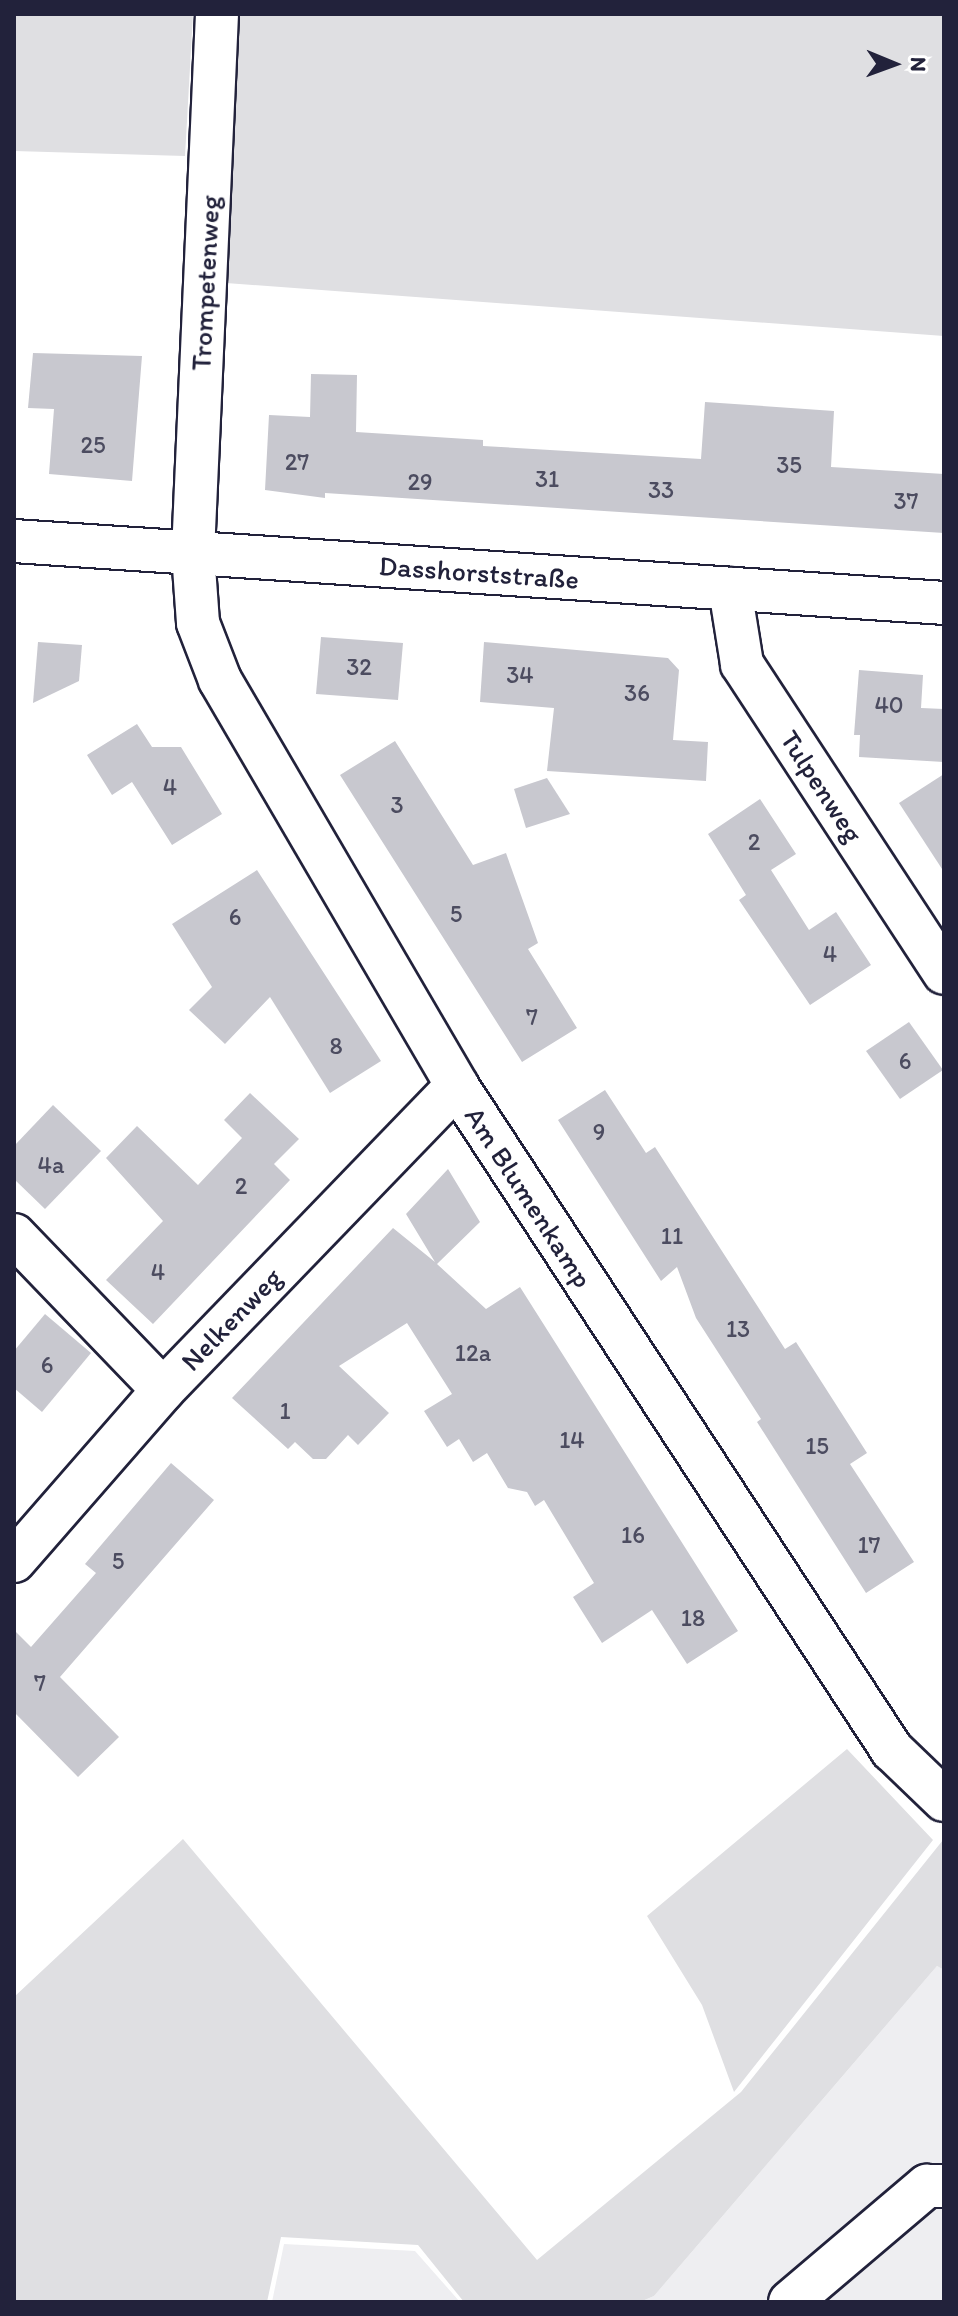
<!DOCTYPE html>
<meta charset="utf-8">
<style>
body{margin:0}
#map{position:relative;width:958px;height:2316px;overflow:hidden;background:#fff;font-family:Itim,sans-serif}
div>[style]{position:absolute}
.built>*{inset:0;background:#eeeef1}
.green>*{inset:0;background:#dfdfe2}
.building>*{inset:0;background:#c8c8cf}
.roads{filter:drop-shadow(2px 0 #22223b) drop-shadow(-2px 0 #22223b) drop-shadow(0 2px #22223b) drop-shadow(0 -2px #22223b)}
.minor>*{height:42px;margin:-21px;padding:0 21px;transform-origin:21px;border-radius:21px;background:#fff}
span{translate:-50% -50%;white-space:nowrap;text-align:center;line-height:1.15;-webkit-text-stroke:7px #fff;paint-order:stroke}
.number-label{font-size:24px;color:#4c4c60}
.number-label span{-webkit-text-stroke-width:0}
.street-label{font-size:28px;color:#22223b}
.frame{position:absolute;inset:0;border:16px solid #22223b;pointer-events:none}
.north{position:absolute;left:854px;top:24px;width:80px;height:80px;-webkit-text-stroke:6px #fff;paint-order:stroke;rotate:91deg;font-size:22px;font-weight:700;line-height:32px;text-align:center;color:#22223b}
.north::after{content:'';display:block;margin:auto;width:28px;height:36px;background:#22223b;clip-path:polygon(50% 0,100% 100%,50% 72%,0 100%)}
</style>
<div id="map">
<div class="built">
<div style="clip-path:polygon(937px 1966px,944px 1970px,944px 2302px,640px 2302px,654px 2296px)"></div>
<div style="clip-path:polygon(284px 2244px,415px 2251px,460px 2302px,272px 2302px)"></div>
</div>
<div class="green">
<div style="clip-path:polygon(14px 14px,193px 14px,185px 156px,14px 151px)"></div>
<div style="clip-path:polygon(235px 14px,944px 14px,944px 336px,226px 283px)"></div>
<div style="clip-path:polygon(847px 1749px,933px 1840px,734px 2092px,702px 2005px,647px 1916px)"></div>
<div style="clip-path:polygon(183px 1839px,537px 2260px,741px 2092px,943px 1840px,944px 1970px,937px 1966px,654px 2296px,640px 2302px,464px 2302px,418px 2245px,281px 2237px,267px 2302px,14px 2302px,14px 1997px)"></div>
</div>
<div class="building">
<div style="clip-path:polygon(33px 353px,142px 356px,132px 481px,49px 474px,54px 409px,28px 408px)"></div>
<div style="clip-path:polygon(311px 374px,357px 375px,356px 432px,483px 440px,483px 446px,701px 459px,705px 402px,834px 411px,831px 467px,944px 474px,944px 533px,325px 493px,325px 498px,265px 490px,269px 415px,310px 417px)"></div>
<div style="clip-path:polygon(321px 637px,403px 643px,398px 700px,316px 694px)"></div>
<div style="clip-path:polygon(38px 642px,82px 645px,79px 681px,33px 703px)"></div>
<div style="clip-path:polygon(484px 642px,668px 658px,679px 670px,673px 740px,708px 742px,706px 781px,547px 771px,554px 708px,480px 702px)"></div>
<div style="clip-path:polygon(859px 670px,923px 675px,921px 708px,944px 709px,944px 762px,859px 757px,860px 735px,854px 735px)"></div>
<div style="clip-path:polygon(137px 724px,152px 747px,181px 747px,222px 814px,172px 845px,132px 782px,112px 795px,87px 755px)"></div>
<div style="clip-path:polygon(395px 741px,473px 865px,506px 853px,538px 943px,528px 949px,577px 1028px,522px 1062px,340px 775px)"></div>
<div style="clip-path:polygon(944px 774px,944px 872px,899px 803px)"></div>
<div style="clip-path:polygon(547px 778px,570px 814px,526px 828px,514px 789px)"></div>
<div style="clip-path:polygon(760px 799px,796px 854px,771px 870px,809px 930px,836px 912px,871px 965px,810px 1005px,739px 900px,746px 895px,708px 834px)"></div>
<div style="clip-path:polygon(257px 870px,381px 1061px,330px 1093px,270px 997px,225px 1044px,189px 1010px,212px 987px,172px 924px)"></div>
<div style="clip-path:polygon(909px 1022px,943px 1070px,900px 1099px,866px 1051px)"></div>
<div style="clip-path:polygon(605px 1090px,646px 1153px,655px 1147px,785px 1349px,796px 1342px,867px 1453px,850px 1464px,914px 1562px,866px 1593px,757px 1422px,761px 1419px,696px 1318px,677px 1267px,661px 1281px,558px 1120px)"></div>
<div style="clip-path:polygon(250px 1093px,299px 1139px,274px 1164px,290px 1180px,153px 1324px,106px 1280px,163px 1221px,106px 1158px,137px 1126px,198px 1185px,242px 1138px,224px 1120px)"></div>
<div style="clip-path:polygon(53px 1105px,101px 1151px,45px 1209px,14px 1179px,14px 1146px)"></div>
<div style="clip-path:polygon(448px 1169px,480px 1222px,437px 1264px,486px 1309px,520px 1287px,738px 1631px,687px 1664px,652px 1610px,602px 1643px,573px 1597px,594px 1583px,544px 1500px,535px 1506px,527px 1492px,508px 1488px,487px 1453px,473px 1462px,459px 1439px,447px 1447px,424px 1411px,452px 1394px,407px 1323px,339px 1366px,389px 1413px,358px 1445px,348px 1435px,326px 1459px,313px 1459px,295px 1442px,288px 1449px,232px 1398px,393px 1228px,435px 1262px,406px 1214px)"></div>
<div style="clip-path:polygon(45px 1314px,91px 1353px,42px 1412px,14px 1388px,14px 1351px)"></div>
<div style="clip-path:polygon(171px 1463px,214px 1500px,60px 1677px,119px 1737px,78px 1777px,14px 1712px,14px 1630px,31px 1647px,96px 1573px,85px 1564px)"></div>
</div>
<div class="roads">
<div class="minor">
<div style="left:217px;top:14px;width:540px;rotate:92.55deg"></div>
<div style="left:193px;top:553px;width:70px;rotate:85.9deg"></div>
<div style="left:198px;top:623px;width:61px;rotate:68.9deg"></div>
<div style="left:220px;top:680px;width:470px;rotate:59.7deg"></div>
<div style="left:457px;top:1086px;width:794px;rotate:56.77deg"></div>
<div style="left:892px;top:1750px;width:72px;rotate:43.9deg"></div>
<div style="left:14px;top:541px;width:932px;rotate:3.81deg"></div>
<div style="left:730px;top:589px;width:76px;rotate:80.9deg"></div>
<div style="left:742px;top:664px;width:369px;rotate:56.8deg"></div>
<div style="left:14px;top:1235px;width:215px;rotate:46.1deg"></div>
<div style="left:14px;top:1561px;width:227px;rotate:-48.9deg"></div>
<div style="left:163px;top:1390px;width:423px;rotate:-46deg"></div>
<div style="left:790px;top:2302px;width:180px;rotate:-40.3deg"></div>
<div style="left:927px;top:2186px;width:17px"></div>
</div>
</div>
<div class="number-label">
<span style="left:93px;top:445px">25</span>
<span style="left:297px;top:462px">27</span>
<span style="left:789px;top:465px">35</span>
<span style="left:547px;top:479px">31</span>
<span style="left:420px;top:482px">29</span>
<span style="left:661px;top:490px">33</span>
<span style="left:906px;top:501px">37</span>
<span style="left:359px;top:667px">32</span>
<span style="left:520px;top:675px">34</span>
<span style="left:637px;top:693px">36</span>
<span style="left:889px;top:705px">40</span>
<span style="left:170px;top:787px">4</span>
<span style="left:397px;top:805px">3</span>
<span style="left:754px;top:842px">2</span>
<span style="left:456px;top:914px">5</span>
<span style="left:235px;top:917px">6</span>
<span style="left:830px;top:954px">4</span>
<span style="left:532px;top:1017px">7</span>
<span style="left:336px;top:1046px">8</span>
<span style="left:905px;top:1061px">6</span>
<span style="left:599px;top:1132px">9</span>
<span style="left:51px;top:1165px">4a</span>
<span style="left:241px;top:1186px">2</span>
<span style="left:672px;top:1236px">11</span>
<span style="left:158px;top:1272px">4</span>
<span style="left:738px;top:1329px">13</span>
<span style="left:473px;top:1353px">12a</span>
<span style="left:47px;top:1365px">6</span>
<span style="left:285px;top:1411px">1</span>
<span style="left:572px;top:1440px">14</span>
<span style="left:817px;top:1446px">15</span>
<span style="left:633px;top:1535px">16</span>
<span style="left:869px;top:1545px">17</span>
<span style="left:118px;top:1561px">5</span>
<span style="left:693px;top:1618px">18</span>
<span style="left:40px;top:1683px">7</span>
</div>
<div class="street-label">
<span style="left:205px;top:283px;rotate:-87deg">Trompetenweg</span>
<span style="left:479px;top:572px;rotate:4deg">Dasshorststraße</span>
<span style="left:822px;top:786px;rotate:57deg">Tulpenweg</span>
<span style="left:529px;top:1197px;rotate:57deg">Am Blumenkamp</span>
<span style="left:231px;top:1319px;rotate:-46deg">Nelkenweg</span>
</div>
<div class="frame"></div>
<div class="north">N</div>
</div>
